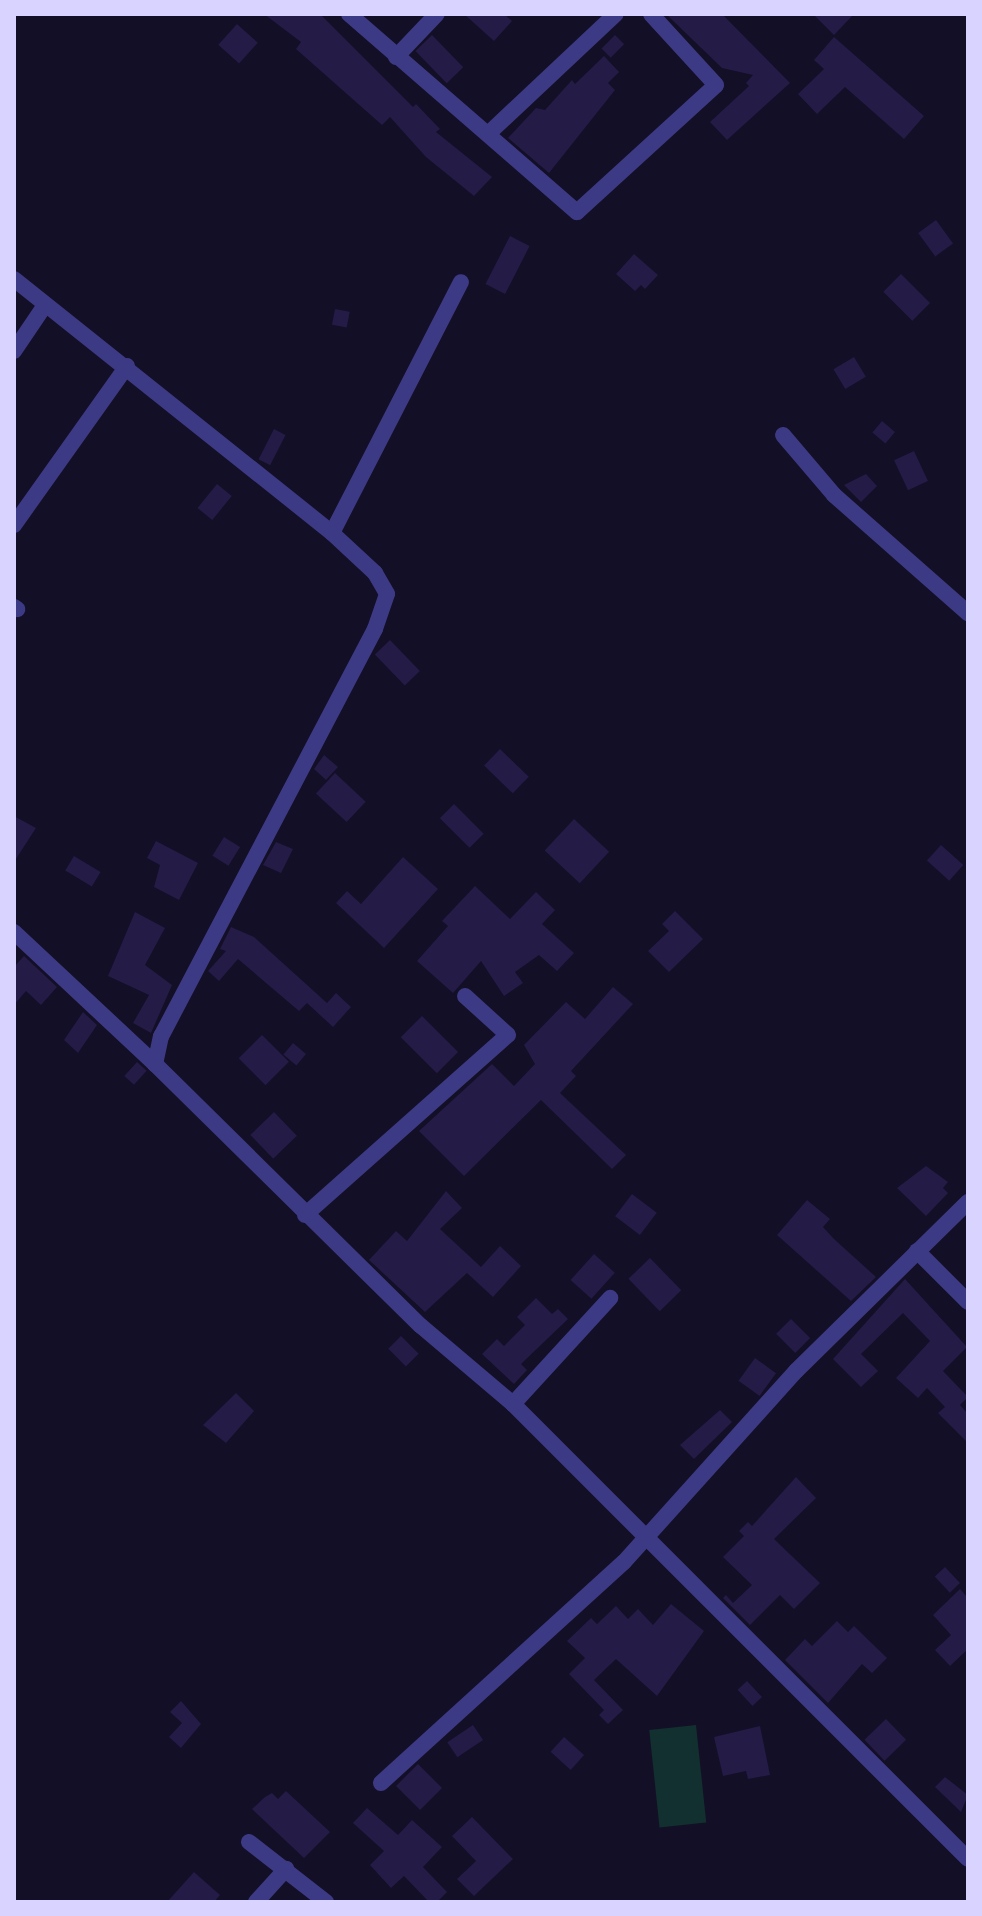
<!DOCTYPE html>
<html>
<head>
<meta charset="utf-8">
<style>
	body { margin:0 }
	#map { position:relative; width:982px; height:1916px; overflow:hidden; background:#130f26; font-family:Arial,sans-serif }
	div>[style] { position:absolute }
	.green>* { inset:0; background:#12302f; transform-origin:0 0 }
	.building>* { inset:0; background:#241b47; transform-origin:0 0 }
	.street>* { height:16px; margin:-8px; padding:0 8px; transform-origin:8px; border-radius:8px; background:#3d3a85 }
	span { translate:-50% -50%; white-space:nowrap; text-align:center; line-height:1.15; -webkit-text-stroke:6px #130f26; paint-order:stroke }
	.frame { position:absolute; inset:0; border:16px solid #d9d4ff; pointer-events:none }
</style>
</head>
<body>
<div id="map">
	<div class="green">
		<div style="left:696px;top:1725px;width:98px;height:47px;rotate:84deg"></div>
	</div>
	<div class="building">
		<div style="clip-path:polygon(264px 14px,320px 14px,413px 107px,416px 104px,440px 129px,436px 132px,492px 177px,474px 196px,426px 157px,390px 117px,382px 125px,296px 49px,301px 42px)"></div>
		<div style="clip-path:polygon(464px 14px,504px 14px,512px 21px,494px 41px)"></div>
		<div style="clip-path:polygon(666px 14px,722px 14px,790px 83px,727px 140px,710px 122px,749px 86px,746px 83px,753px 75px,722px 68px)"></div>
		<div style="clip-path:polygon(813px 14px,854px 14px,834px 35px)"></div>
		<div style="left:237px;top:24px;width:28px;height:28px;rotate:42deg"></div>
		<div style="left:432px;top:35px;width:45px;height:23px;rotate:46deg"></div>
		<div style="left:615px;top:35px;width:13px;height:19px;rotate:45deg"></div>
		<div style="clip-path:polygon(834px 37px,924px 116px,904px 139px,845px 87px,817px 114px,798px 94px,824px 69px,814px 60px)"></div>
		<div style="clip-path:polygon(604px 56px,619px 72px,608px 83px,615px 90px,549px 173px,508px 138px,536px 108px,545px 110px,572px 80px,575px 84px)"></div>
		<div style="left:936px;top:220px;width:29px;height:22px;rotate:54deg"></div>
		<div style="left:510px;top:236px;width:22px;height:54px;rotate:27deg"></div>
		<div style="clip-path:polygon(634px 254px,658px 275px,645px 289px,641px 285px,635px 291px,616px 274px)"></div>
		<div style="left:901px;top:274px;width:41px;height:25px;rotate:45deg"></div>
		<div style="left:335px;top:309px;width:15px;height:16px;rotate:11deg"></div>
		<div style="left:854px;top:357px;width:23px;height:24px;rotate:59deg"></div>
		<div style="left:882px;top:421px;width:17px;height:15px;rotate:40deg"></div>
		<div style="left:274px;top:429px;width:13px;height:34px;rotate:27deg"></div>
		<div style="left:914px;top:451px;width:33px;height:22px;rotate:65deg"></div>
		<div style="clip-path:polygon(866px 474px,877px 486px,861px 502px,844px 485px)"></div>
		<div style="left:217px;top:484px;width:19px;height:31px;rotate:39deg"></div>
		<div style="left:390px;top:640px;width:43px;height:21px;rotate:46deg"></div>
		<div style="left:500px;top:749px;width:40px;height:23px;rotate:44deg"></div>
		<div style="clip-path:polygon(324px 755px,338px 767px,326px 780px,314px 769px)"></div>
		<div style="left:335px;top:773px;width:42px;height:28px;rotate:43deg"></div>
		<div style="left:454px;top:804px;width:42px;height:20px;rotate:45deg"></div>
		<div style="clip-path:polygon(14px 816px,36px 828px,14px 862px)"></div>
		<div style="left:574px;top:819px;width:48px;height:43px;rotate:43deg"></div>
		<div style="left:224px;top:837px;width:19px;height:22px;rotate:32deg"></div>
		<div style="clip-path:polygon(156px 841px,198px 863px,179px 900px,154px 887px,160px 865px,147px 858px)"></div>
		<div style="clip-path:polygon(276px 842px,293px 849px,281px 873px,263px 865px)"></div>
		<div style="left:941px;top:845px;width:30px;height:21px;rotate:42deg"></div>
		<div style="left:74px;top:856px;width:31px;height:17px;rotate:31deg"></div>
		<div style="clip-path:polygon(403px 857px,438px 889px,384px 948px,336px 903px,347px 891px,361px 904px)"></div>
		<div style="clip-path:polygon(475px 886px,510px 919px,536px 892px,555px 910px,542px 924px,574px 953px,557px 971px,539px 955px,515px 972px,523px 983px,504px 996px,481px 961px,453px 993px,417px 961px,448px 926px,442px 921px)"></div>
		<div style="clip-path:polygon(675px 911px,703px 939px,669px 972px,648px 951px,669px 931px,662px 924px)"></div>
		<div style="clip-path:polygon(135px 912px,165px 928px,145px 965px,172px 985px,151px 1033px,133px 1023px,149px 995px,108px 976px)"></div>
		<div style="clip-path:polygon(231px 927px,254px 937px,327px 1003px,336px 993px,351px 1007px,333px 1027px,307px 1003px,299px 1011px,238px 959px,219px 981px,208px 971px,226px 951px,220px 949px)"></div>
		<div style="clip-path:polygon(24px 956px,57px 987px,41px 1005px,26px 991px,14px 1005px,14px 967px)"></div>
		<div style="clip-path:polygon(613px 987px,633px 1004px,571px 1071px,576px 1076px,560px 1093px,626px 1155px,612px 1169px,541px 1100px,464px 1176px,419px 1131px,492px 1064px,514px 1086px,535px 1064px,524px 1045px,566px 1002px,585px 1019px)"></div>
		<div style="clip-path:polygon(83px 1012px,97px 1025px,78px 1053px,64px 1040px)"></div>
		<div style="left:422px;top:1016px;width:51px;height:30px;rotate:45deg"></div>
		<div style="left:262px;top:1035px;width:38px;height:33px;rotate:45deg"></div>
		<div style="left:293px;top:1043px;width:17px;height:15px;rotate:40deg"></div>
		<div style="left:137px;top:1062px;width:13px;height:19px;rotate:42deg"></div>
		<div style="left:274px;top:1112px;width:33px;height:33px;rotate:46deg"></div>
		<div style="clip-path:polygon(926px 1166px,948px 1182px,943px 1188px,948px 1193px,926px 1216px,897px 1188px)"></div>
		<div style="clip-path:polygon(446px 1191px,462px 1208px,440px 1229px,481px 1267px,500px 1246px,521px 1266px,493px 1297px,467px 1273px,425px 1312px,369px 1260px,396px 1231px,407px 1241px)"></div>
		<div style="left:632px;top:1194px;width:31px;height:28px;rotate:37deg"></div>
		<div style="clip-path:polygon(807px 1200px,830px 1219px,823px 1227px,834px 1239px,876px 1277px,851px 1301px,777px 1235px)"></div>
		<div style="left:594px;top:1254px;width:28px;height:35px;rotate:42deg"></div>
		<div style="left:650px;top:1258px;width:45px;height:30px;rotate:46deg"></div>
		<div style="clip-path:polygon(905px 1279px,967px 1347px,943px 1371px,968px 1397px,960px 1405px,968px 1414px,968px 1443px,938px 1413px,945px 1407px,927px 1388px,918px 1398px,896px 1378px,930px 1341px,903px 1313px,861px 1354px,878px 1371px,861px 1387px,833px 1359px)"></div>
		<div style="clip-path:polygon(536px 1298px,552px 1314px,558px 1309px,568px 1319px,521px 1364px,527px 1370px,514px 1384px,482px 1354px,497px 1339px,504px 1346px,525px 1325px,517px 1317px)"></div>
		<div style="left:791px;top:1319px;width:27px;height:21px;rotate:45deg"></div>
		<div style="left:401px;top:1336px;width:25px;height:18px;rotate:45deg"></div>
		<div style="left:755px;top:1358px;width:26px;height:28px;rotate:36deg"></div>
		<div style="clip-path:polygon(236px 1393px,254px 1411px,226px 1443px,203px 1425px)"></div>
		<div style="clip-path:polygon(720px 1410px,732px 1422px,694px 1459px,680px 1445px)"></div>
		<div style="clip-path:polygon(796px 1477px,816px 1498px,774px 1539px,820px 1583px,794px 1609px,780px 1595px,750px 1625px,723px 1598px,726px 1595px,733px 1603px,752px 1585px,723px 1557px,744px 1536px,739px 1531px,748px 1522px,752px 1526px)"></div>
		<div style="left:945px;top:1567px;width:22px;height:14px;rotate:47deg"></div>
		<div style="clip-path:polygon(960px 1589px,968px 1598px,968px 1649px,950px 1666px,935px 1650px,951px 1635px,933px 1615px)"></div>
		<div style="clip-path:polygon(671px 1604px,704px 1631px,657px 1696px,616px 1659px,594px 1680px,623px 1710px,608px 1724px,599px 1715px,604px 1710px,569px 1674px,585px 1658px,567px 1641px,591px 1618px,597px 1624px,616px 1606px,628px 1619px,638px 1609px,653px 1625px)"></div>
		<div style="clip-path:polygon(837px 1621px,848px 1632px,854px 1626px,887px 1658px,872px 1673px,862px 1664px,828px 1703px,785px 1660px,805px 1639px,812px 1646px)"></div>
		<div style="left:747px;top:1681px;width:22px;height:13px;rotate:47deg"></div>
		<div style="clip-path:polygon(181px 1701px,201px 1724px,181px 1748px,169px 1737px,182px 1723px,170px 1712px)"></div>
		<div style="left:886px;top:1719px;width:29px;height:30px;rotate:46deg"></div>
		<div style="left:473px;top:1725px;width:18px;height:31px;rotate:56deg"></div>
		<div style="clip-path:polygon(760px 1726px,770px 1775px,748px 1779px,746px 1771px,723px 1776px,714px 1737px)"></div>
		<div style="left:564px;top:1737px;width:27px;height:20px;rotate:42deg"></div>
		<div style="left:418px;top:1764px;width:34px;height:31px;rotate:45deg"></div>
		<div style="clip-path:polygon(945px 1777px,968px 1795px,961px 1812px,935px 1787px)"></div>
		<div style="clip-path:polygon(286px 1791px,330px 1832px,304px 1858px,252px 1809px,265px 1797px,272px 1793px,278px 1799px)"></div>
		<div style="clip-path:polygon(367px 1808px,398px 1835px,412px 1820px,442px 1847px,423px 1867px,447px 1892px,437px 1902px,429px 1902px,404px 1876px,391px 1888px,370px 1865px,384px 1851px,353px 1823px)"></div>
		<div style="clip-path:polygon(472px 1817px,513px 1859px,474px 1896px,457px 1879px,476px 1861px,452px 1836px)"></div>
		<div style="clip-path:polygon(194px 1872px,220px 1895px,214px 1902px,167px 1902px)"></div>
	</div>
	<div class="street">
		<div style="left:349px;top:14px;width:302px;rotate:41deg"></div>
		<div style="left:577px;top:212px;width:188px;rotate:-42.4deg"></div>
		<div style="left:716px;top:85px;width:96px;rotate:-132.5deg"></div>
		<div style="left:396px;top:57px;width:59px;rotate:-46.4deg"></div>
		<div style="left:488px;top:134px;width:175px;rotate:-43.2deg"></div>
		<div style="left:14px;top:279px;width:407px;rotate:38.6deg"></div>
		<div style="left:332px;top:533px;width:59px;rotate:42.9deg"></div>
		<div style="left:375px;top:573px;width:24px;rotate:60deg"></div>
		<div style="left:387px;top:594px;width:37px;rotate:109deg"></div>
		<div style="left:375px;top:629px;width:460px;rotate:117.7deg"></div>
		<div style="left:161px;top:1036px;width:29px;rotate:102deg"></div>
		<div style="left:155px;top:1064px;width:373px;rotate:44.6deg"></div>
		<div style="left:421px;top:1326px;width:121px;rotate:40.3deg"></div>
		<div style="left:513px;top:1404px;width:643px;rotate:45deg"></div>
		<div style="left:14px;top:351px;width:55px;rotate:-56deg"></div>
		<div style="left:783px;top:435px;width:79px;rotate:49.6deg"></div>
		<div style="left:834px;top:495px;width:179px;rotate:41.4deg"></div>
		<div style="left:14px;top:525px;width:195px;rotate:-54.6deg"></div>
		<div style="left:332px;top:533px;width:282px;rotate:-62.8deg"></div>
		<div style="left:14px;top:607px;width:4px;rotate:34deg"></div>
		<div style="left:14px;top:932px;width:193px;rotate:43.1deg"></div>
		<div style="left:305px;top:1215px;width:271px;rotate:-41.6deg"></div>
		<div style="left:508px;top:1035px;width:58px;rotate:-137.8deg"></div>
		<div style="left:917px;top:1251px;width:72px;rotate:45deg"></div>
		<div style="left:513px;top:1404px;width:144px;rotate:-47.5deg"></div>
		<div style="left:381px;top:1783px;width:328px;rotate:-42.3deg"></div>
		<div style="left:624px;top:1562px;width:257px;rotate:-48deg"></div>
		<div style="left:796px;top:1371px;width:241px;rotate:-44.5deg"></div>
		<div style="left:249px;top:1842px;width:98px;rotate:37.9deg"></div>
		<div style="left:256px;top:1902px;width:45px;rotate:-47.7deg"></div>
	</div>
	<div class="frame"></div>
</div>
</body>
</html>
